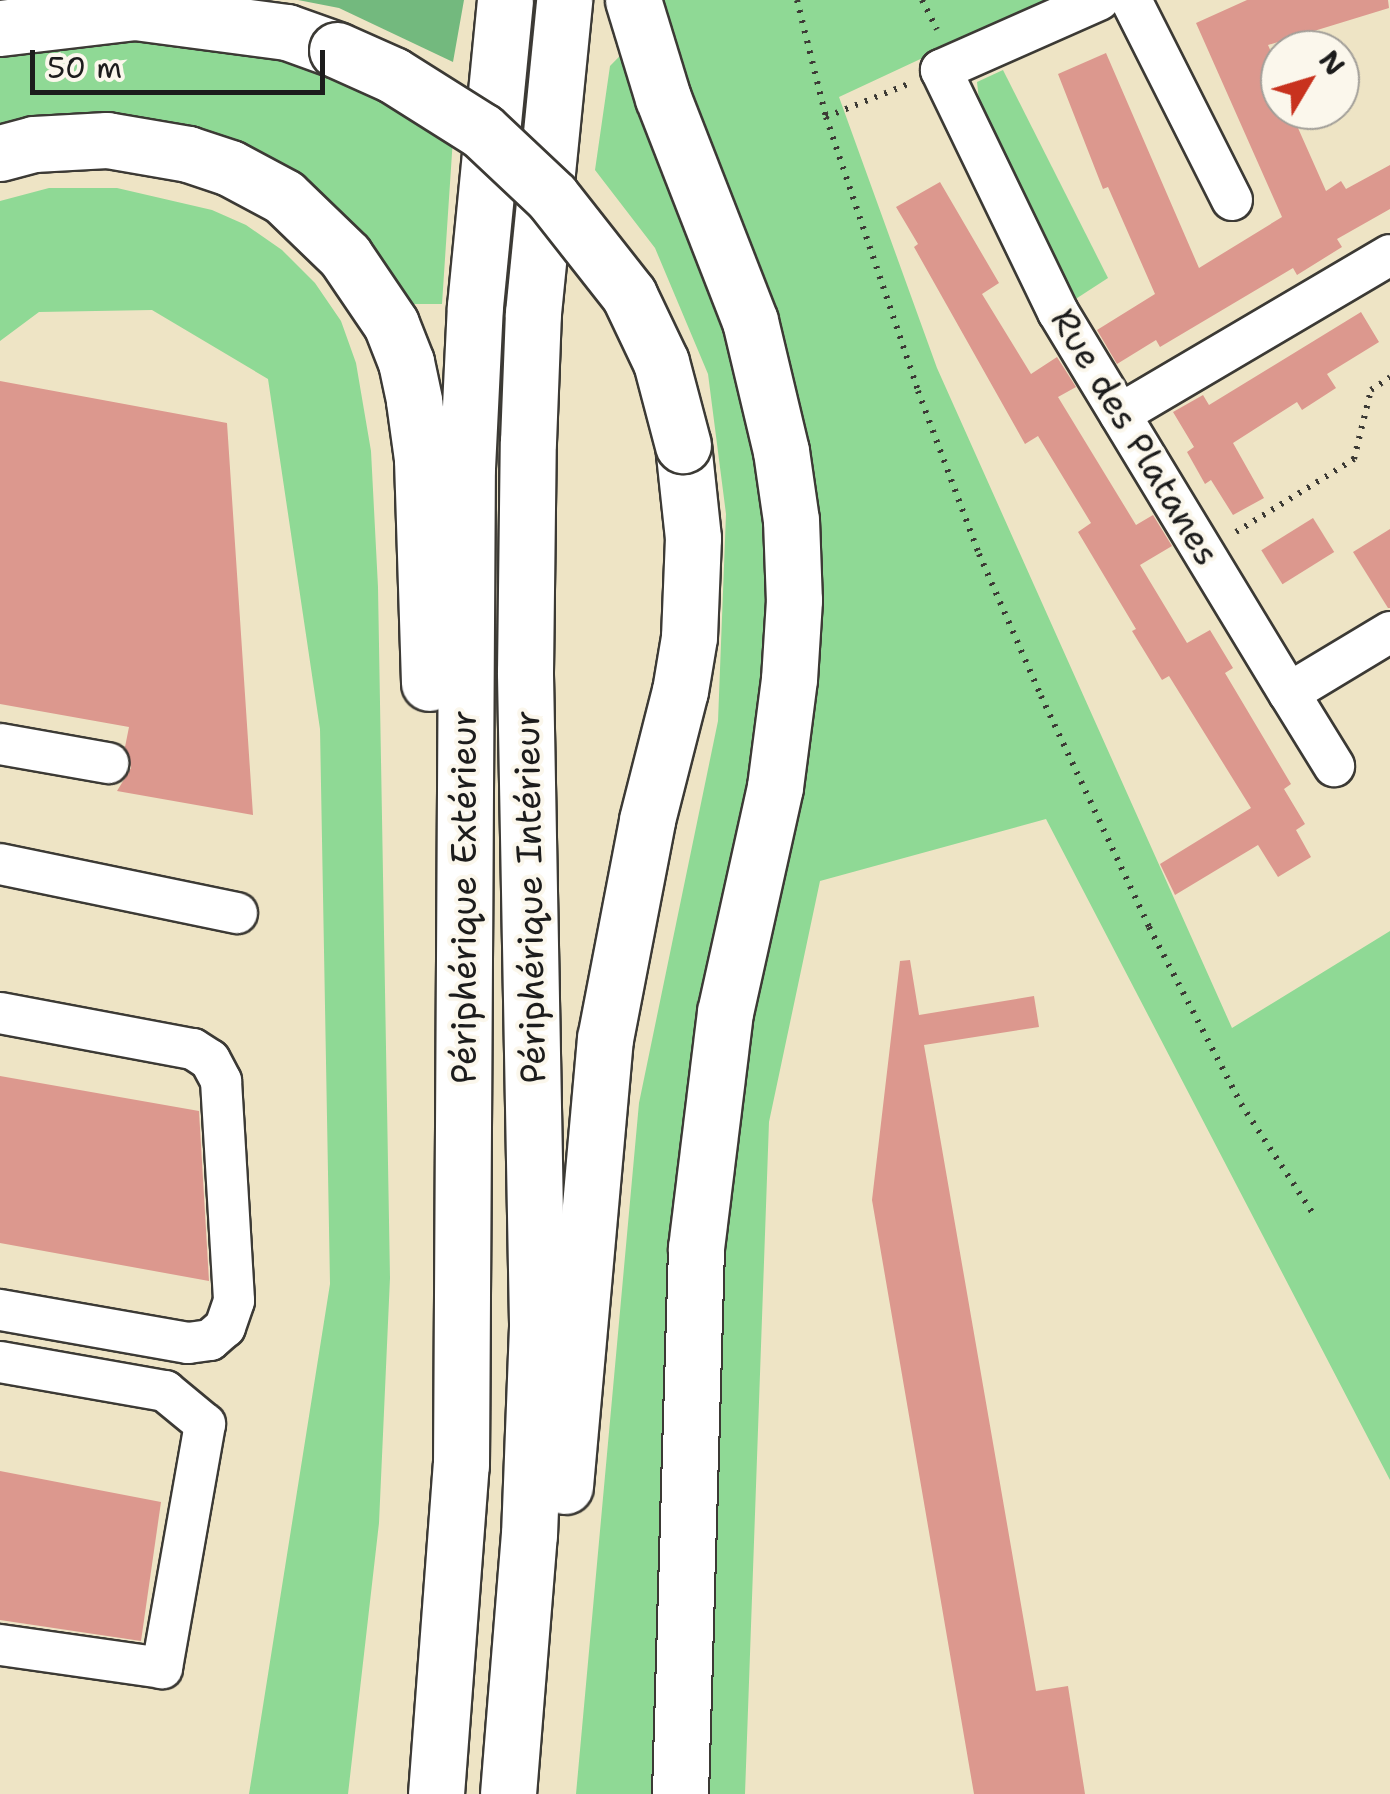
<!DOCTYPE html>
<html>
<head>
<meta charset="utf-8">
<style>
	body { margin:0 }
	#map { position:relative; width:1390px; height:1794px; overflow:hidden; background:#eee4c5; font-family:"Shantell Sans",sans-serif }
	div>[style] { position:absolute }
	.green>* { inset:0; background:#8fd995 }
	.forest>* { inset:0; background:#73b97e }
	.building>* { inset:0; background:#dc988e; transform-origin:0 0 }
	.path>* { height:6px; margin-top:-3px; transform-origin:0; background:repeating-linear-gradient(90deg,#3c3a35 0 2.5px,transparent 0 10.5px) }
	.roads { filter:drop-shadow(2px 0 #3c3a35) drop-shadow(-2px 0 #3c3a35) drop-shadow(0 2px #3c3a35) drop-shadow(0 -2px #3c3a35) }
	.minor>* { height:40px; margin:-20px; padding:0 20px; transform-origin:20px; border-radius:20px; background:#fff }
	.highway>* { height:55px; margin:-27.5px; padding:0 27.5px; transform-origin:27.5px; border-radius:27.5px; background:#fff }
	.bridges { filter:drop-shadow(2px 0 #3c3a35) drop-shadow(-2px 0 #3c3a35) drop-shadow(0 2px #3c3a35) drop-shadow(0 -2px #3c3a35) }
	.highway-bridge>* { height:55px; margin:-27.5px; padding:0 27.5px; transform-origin:27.5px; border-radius:27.5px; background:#fff }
	span { translate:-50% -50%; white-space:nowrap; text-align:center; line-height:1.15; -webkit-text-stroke:8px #fbf7ec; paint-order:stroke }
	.street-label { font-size:35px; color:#1c1c1c }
	.north { position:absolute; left:1260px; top:30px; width:100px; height:100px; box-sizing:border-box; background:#fbf7ec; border:2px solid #a29f99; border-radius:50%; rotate:52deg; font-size:28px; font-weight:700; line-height:40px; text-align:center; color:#1c1c1c }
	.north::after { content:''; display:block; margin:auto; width:35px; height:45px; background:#c8321e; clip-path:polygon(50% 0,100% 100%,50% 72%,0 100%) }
	.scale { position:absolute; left:30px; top:50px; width:295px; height:45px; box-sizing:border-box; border:5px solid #1c1c1c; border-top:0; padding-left:12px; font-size:30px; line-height:35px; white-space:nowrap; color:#1c1c1c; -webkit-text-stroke:8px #fbf7ec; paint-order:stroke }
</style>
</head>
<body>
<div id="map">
	<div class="green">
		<div style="clip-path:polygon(657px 0,1047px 0,839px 97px,937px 368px,1232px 1028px,1390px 931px,1390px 1480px,1046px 819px,820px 881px,769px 1122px,745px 1794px,576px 1794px,639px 1103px,718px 721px,726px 514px,708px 374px,655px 248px,595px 170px,610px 66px,660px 15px)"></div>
		<div style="clip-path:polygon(200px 41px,327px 65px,453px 138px,442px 304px,401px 304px,308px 193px,0 138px,0 55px,57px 42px)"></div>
		<div style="clip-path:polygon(1003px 70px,1108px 278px,1071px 302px,981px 117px,977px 82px)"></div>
		<div style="clip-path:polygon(49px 188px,117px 188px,212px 210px,246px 225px,282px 250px,315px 283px,341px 321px,356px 363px,371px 451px,378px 587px,390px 1278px,379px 1523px,348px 1794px,249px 1794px,330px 1284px,320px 729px,268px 379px,152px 310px,39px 312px,0 341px,0 201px)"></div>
	</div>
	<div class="forest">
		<div style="clip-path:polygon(298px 0,464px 0,453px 62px,339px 8px)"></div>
	</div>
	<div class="building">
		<div style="clip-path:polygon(1247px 0,1388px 0,1389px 8px,1268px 45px,1280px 72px,1280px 110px,1290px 110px,1326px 191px,1341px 181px,1346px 189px,1390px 165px,1390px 209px,1337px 239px,1342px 247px,1297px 275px,1293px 268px,1160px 347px,1156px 340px,1117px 364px,1097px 330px,1155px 294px,1108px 187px,1103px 189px,1058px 74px,1106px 53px,1199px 268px,1282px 217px,1196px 23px)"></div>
		<div style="clip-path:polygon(940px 182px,999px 283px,982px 294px,1031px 374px,1057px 357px,1076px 387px,1058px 397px,1136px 525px,1153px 515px,1172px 546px,1140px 565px,1187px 643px,1210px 630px,1233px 668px,1225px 673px,1291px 784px,1284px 789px,1305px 824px,1296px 830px,1311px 857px,1278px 877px,1258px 845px,1175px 895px,1160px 864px,1251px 808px,1169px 676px,1162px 680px,1132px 631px,1136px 629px,1078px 532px,1091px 523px,1038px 436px,1025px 444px,914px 247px,918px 244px,896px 207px)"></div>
		<div style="clip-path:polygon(1361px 312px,1379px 342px,1327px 374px,1336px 388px,1302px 410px,1297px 402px,1233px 443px,1264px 498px,1233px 515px,1211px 480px,1205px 484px,1187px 452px,1194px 447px,1173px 412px,1203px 395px,1209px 405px)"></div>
		<div style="clip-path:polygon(0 381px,227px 423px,253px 815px,117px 791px,131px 768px,125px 747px,129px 727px,0 704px)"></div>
		<div style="left:1313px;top:518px;width:40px;height:61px;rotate:58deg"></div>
		<div style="clip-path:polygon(1390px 529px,1390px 608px,1388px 608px,1353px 552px)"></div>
		<div style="clip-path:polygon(910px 960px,919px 1015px,1034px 996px,1039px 1027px,924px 1045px,1036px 1691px,1068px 1686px,1085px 1794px,974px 1794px,872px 1200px,900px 961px)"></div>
		<div style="clip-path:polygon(0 1076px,199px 1111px,209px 1281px,0 1243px)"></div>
		<div style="clip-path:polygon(0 1471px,161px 1502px,141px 1641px,0 1620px)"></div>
	</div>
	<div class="path">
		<div style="left:797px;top:0;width:121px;rotate:76.1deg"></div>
		<div style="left:826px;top:117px;width:88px;rotate:-21.9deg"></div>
		<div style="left:922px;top:0;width:33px;rotate:63deg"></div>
		<div style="left:826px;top:117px;width:289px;rotate:71.4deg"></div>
		<div style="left:918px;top:391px;width:174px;rotate:69.5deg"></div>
		<div style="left:979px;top:554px;width:155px;rotate:66.4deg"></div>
		<div style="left:1041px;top:696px;width:255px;rotate:64.9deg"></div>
		<div style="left:1149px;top:927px;width:199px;rotate:62.5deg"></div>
		<div style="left:1241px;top:1104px;width:136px;rotate:56.7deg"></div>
		<div style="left:1236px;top:532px;width:139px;rotate:-31.7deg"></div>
		<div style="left:1354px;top:459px;width:71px;rotate:-76.2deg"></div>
		<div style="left:1371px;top:390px;width:23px;rotate:-34deg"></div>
	</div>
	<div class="roads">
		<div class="minor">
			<div style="left:1099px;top:0;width:173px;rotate:156.1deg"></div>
			<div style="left:941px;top:70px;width:269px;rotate:64.2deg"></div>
			<div style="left:1058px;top:312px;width:446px;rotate:58.8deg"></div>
			<div style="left:1289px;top:693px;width:118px;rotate:-31.1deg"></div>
			<div style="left:1131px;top:0;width:224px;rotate:63.2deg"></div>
			<div style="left:1120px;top:414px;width:313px;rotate:-30.5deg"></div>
			<div style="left:1289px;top:693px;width:86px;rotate:58.3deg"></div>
			<div style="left:0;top:744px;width:110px;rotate:10deg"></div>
			<div style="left:0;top:864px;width:242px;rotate:11.7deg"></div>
			<div style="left:0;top:1013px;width:196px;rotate:10.6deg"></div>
			<div style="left:193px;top:1049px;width:20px;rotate:33deg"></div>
			<div style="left:210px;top:1060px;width:24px;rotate:62deg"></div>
			<div style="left:221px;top:1081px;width:220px;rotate:86.6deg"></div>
			<div style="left:234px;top:1301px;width:28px;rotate:109deg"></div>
			<div style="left:225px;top:1327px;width:20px;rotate:139deg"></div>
			<div style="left:210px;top:1340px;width:22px;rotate:172deg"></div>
			<div style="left:188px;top:1343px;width:191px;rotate:-170deg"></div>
			<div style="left:0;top:1362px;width:168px;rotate:10deg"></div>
			<div style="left:165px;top:1391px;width:52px;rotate:39.5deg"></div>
			<div style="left:205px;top:1424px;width:248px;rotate:100deg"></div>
			<div style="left:162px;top:1668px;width:164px;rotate:-171.9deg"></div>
		</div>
		<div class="highway">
			<div style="left:633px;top:0;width:102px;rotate:73deg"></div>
			<div style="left:663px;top:98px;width:239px;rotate:68.7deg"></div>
			<div style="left:750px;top:321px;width:134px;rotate:76.6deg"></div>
			<div style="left:781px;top:451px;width:70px;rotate:81.8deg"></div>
			<div style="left:791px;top:520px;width:80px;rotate:87.9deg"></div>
			<div style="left:794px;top:600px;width:79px;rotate:93.6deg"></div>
			<div style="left:789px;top:679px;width:109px;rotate:97.4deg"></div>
			<div style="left:775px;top:787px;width:230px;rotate:102.5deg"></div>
			<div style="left:725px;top:1012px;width:238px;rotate:97deg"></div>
			<div style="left:696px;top:1248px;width:546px;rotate:91.68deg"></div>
			<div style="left:0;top:28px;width:136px;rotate:-6.8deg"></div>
			<div style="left:135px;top:12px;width:153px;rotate:7.5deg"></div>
			<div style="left:287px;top:32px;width:53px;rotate:19.8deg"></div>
			<div style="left:0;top:153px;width:35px;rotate:-15deg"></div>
			<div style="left:34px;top:144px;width:73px;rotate:-3.1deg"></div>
			<div style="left:107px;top:140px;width:82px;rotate:9.8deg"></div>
			<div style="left:188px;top:154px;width:44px;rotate:18.4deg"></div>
			<div style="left:230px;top:168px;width:61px;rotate:28.2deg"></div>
			<div style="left:284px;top:197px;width:85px;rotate:44deg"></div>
			<div style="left:345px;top:256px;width:82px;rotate:55.9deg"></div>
			<div style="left:391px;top:324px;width:41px;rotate:68.5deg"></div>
			<div style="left:406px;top:362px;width:40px;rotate:78deg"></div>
			<div style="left:414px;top:401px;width:59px;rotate:82.1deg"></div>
			<div style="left:422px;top:459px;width:224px;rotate:88.2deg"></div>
			<div style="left:565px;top:1486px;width:449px;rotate:-84.9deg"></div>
			<div style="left:605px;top:1039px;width:223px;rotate:-79.1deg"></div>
			<div style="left:647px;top:820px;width:133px;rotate:-75.7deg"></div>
			<div style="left:680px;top:691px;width:55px;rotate:-80.5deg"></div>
			<div style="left:689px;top:637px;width:99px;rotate:-87.7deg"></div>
			<div style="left:693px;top:538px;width:94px;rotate:-96.1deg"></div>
			<div style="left:436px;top:1794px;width:330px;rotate:-85.7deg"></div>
			<div style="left:461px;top:1465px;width:997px;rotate:-89.66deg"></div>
			<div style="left:467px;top:468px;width:162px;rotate:-87.2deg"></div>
			<div style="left:475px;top:306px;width:307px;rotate:-84.4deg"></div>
			<div style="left:508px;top:1794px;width:260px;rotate:-85.4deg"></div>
			<div style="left:529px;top:1535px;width:212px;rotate:-87.8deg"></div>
			<div style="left:537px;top:1323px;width:651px;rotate:-91.06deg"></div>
			<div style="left:525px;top:672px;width:230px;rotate:-89.3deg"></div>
			<div style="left:528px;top:442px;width:129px;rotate:-87.8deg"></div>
			<div style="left:533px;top:313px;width:315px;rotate:-84.3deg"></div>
		</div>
	</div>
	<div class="bridges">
		<div class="highway-bridge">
			<div style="left:337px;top:50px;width:61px;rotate:24.1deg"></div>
			<div style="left:393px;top:75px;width:105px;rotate:32.2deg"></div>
			<div style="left:482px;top:131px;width:96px;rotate:43.3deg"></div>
			<div style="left:552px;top:197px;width:125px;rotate:51.8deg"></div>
			<div style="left:629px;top:295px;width:74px;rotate:64.5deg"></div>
			<div style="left:661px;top:362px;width:86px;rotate:75.2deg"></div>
		</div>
	</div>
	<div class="street-label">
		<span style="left:1135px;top:437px;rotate:59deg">Rue des Platanes</span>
		<span style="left:464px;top:897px;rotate:-90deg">Périphérique Extérieur</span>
		<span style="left:530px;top:897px;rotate:-91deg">Périphérique Intérieur</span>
	</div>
	<div class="north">N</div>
	<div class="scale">50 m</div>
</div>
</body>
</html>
